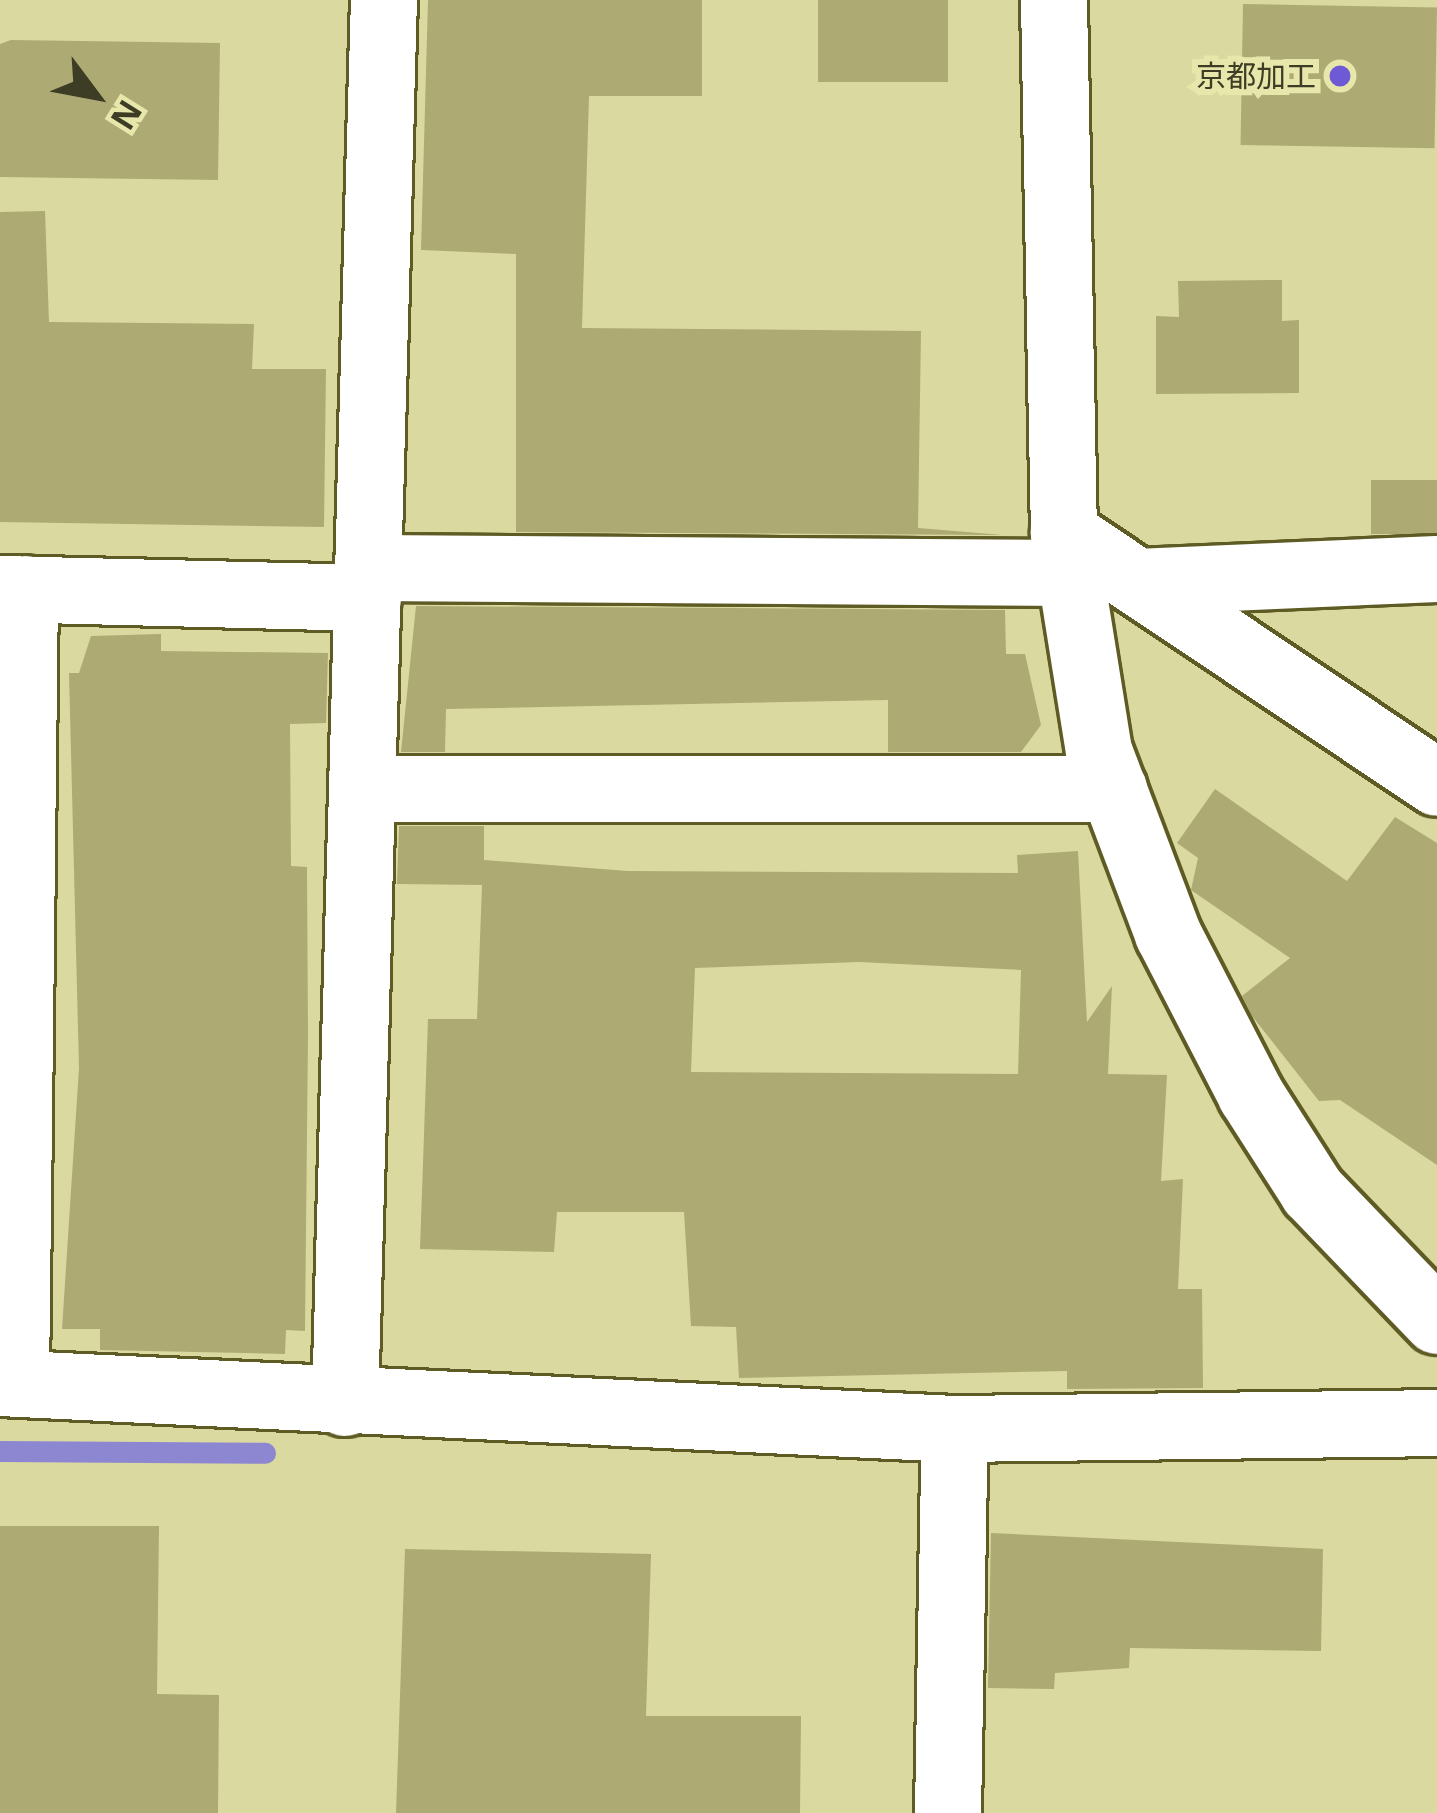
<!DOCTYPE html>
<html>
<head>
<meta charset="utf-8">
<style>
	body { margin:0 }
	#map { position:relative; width:1437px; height:1813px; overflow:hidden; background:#dad99f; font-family:"Open Sans","Noto Sans JP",sans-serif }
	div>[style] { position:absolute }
	.stream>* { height:21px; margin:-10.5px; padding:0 10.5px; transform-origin:10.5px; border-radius:10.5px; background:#8d87d1 }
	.building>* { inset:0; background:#adab73; transform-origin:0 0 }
	.roads { filter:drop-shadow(3px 0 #5e5b24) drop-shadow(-3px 0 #5e5b24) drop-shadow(0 3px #5e5b24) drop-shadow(0 -3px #5e5b24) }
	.minor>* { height:66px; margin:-33px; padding:0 33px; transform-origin:33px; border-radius:33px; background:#fff }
	.tertiary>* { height:66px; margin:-33px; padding:0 33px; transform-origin:33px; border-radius:33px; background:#fff }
	.dots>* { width:33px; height:33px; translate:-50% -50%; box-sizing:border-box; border:6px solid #e7e6ab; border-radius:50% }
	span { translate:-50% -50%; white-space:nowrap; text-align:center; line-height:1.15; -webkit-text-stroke:12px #e7e6ab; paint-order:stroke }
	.poi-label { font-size:30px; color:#3d3c25 }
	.right { translate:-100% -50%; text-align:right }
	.north { position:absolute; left:36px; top:36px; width:120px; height:120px; -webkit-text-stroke:9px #e7e6ab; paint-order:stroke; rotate:122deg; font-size:33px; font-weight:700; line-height:48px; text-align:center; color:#3d3c25 }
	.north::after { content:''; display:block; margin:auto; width:42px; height:54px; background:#3d3c25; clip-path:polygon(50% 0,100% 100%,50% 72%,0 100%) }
</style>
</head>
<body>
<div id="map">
	<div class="stream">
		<div style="left:0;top:1451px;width:265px;rotate:0.4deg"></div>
	</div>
	<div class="building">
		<div style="clip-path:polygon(428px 0,702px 0,702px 96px,589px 96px,582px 328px,921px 331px,918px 528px,1003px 535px,516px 532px,516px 254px,421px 250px)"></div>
		<div style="left:818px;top:0;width:130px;height:82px"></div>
		<div style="left:1243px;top:4px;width:194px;height:141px;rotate:1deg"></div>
		<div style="clip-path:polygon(11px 40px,220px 43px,218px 180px,0 177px,0 44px)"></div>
		<div style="clip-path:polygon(45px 211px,49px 322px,254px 324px,252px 369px,326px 369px,324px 527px,0 522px,0 212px)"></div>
		<div style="clip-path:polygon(1282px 280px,1282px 321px,1299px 320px,1299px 393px,1156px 394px,1156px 316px,1179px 317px,1178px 281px)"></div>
		<div style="left:1371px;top:480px;width:66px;height:54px"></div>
		<div style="clip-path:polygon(416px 606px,1005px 610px,1006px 654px,1025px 654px,1041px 725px,1021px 752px,888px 752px,888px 700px,446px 709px,445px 752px,401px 752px)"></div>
		<div style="clip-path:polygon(161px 634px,161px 651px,328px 653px,326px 723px,290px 724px,291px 866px,307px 867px,308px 1035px,305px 1331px,286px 1330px,285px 1354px,100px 1350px,100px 1329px,62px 1329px,79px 1068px,69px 673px,79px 673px,91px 636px)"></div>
		<div style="clip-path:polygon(1215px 789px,1347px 881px,1395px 817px,1437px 843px,1437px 1165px,1340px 1100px,1319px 1101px,1252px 1016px,1242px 996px,1290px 958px,1191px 890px,1198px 858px,1177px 843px)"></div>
		<div style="clip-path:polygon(evenodd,399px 826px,484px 826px,484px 860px,628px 871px,1018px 873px,1017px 855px,1078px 851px,1087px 1022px,1112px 986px,1108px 1074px,1167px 1075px,1161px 1181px,1183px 1179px,1178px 1289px,1202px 1289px,1203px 1388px,1067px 1389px,1067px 1371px,739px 1378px,736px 1327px,691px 1326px,684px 1212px,557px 1212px,554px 1252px,420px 1249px,428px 1019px,477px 1019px,482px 885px,397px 884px,399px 826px,859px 962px,1021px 970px,1018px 1074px,691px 1072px,695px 968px,859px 962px)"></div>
		<div style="clip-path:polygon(0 1526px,159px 1526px,157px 1694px,219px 1695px,218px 1813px,0 1813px)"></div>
		<div style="clip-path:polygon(991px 1533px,1323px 1549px,1321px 1651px,1130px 1648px,1129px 1668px,1055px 1673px,1054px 1689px,988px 1688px)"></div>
		<div style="clip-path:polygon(405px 1549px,651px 1554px,646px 1716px,801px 1716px,800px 1813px,396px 1813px)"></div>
	</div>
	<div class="roads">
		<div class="minor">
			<div style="left:1064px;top:533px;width:449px;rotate:33.8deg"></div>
			<div style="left:374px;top:568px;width:696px;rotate:0.41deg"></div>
			<div style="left:1137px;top:582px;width:300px;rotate:-2.5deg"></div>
			<div style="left:0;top:589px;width:368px;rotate:1.4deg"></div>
			<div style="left:369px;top:789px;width:745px"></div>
			<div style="left:0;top:1383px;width:956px;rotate:2.76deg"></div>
			<div style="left:955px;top:1429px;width:482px;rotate:-0.7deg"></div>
			<div style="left:16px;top:1383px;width:794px;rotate:-89.35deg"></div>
			<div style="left:345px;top:1403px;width:1404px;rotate:-88.41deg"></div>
			<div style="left:948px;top:1813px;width:384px;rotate:-89deg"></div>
		</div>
		<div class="tertiary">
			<div style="left:1054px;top:0;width:533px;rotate:88.93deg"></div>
			<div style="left:1064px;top:533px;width:221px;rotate:80.9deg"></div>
			<div style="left:1099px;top:751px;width:196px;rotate:69.3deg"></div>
			<div style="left:1168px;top:934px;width:181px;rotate:62.7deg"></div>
			<div style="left:1251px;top:1095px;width:115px;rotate:57.4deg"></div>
			<div style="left:1313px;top:1192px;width:179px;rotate:46.1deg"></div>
		</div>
	</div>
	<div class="dots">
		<div style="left:1340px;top:76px;background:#6e5ad4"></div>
	</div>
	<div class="poi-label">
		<span class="right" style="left:1316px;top:76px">京都加工</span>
	</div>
	<div class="north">N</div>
</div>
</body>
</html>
